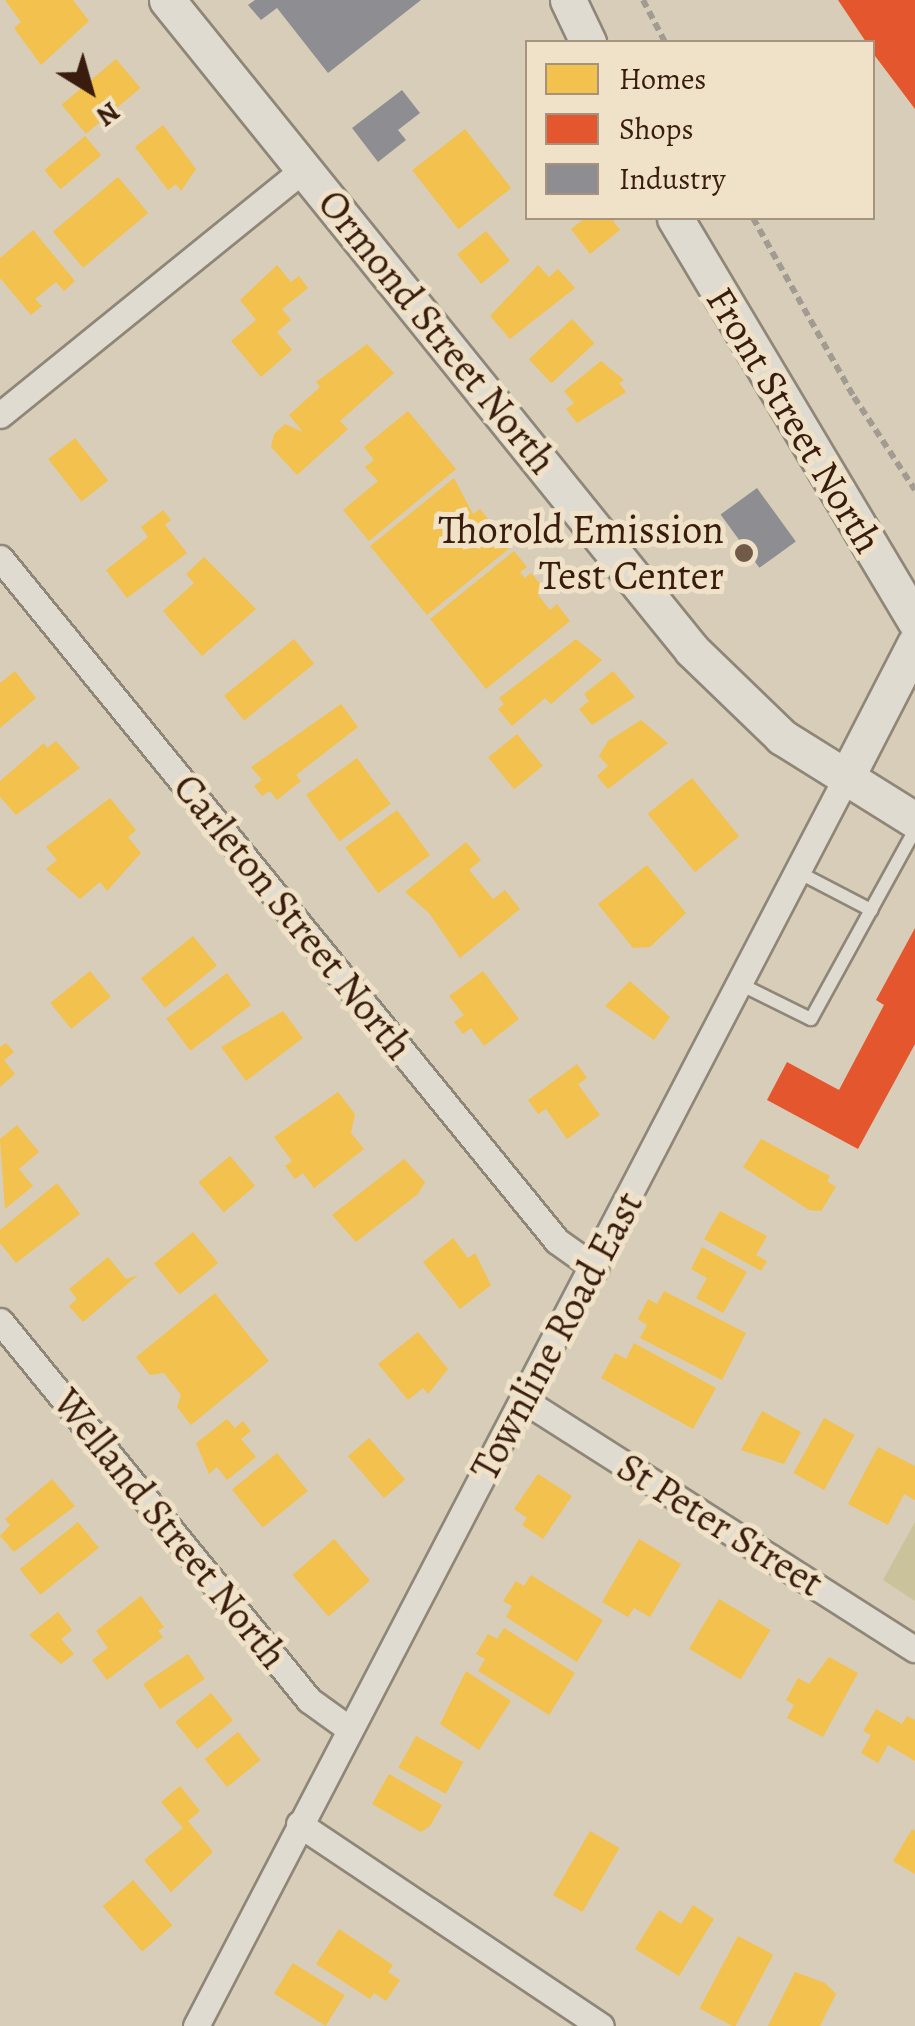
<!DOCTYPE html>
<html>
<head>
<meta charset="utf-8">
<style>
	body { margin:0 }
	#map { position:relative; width:915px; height:2026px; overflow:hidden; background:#d8cdb8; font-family:Alegreya,serif }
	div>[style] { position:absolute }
	.green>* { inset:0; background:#c9c29b }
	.homes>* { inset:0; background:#f2c14e; transform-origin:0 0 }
	.shops>* { inset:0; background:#e4572e }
	.industry>* { inset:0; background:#8d8d92; transform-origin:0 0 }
	.path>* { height:6px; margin-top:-3px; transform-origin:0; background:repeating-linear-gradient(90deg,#a29b91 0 8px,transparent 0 13px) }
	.roads { filter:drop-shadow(2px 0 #8f8678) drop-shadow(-2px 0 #8f8678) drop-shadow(0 2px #8f8678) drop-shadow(0 -2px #8f8678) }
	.lane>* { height:12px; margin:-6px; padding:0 6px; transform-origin:6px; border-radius:6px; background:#e0dbd1 }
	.street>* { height:25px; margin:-12.5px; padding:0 12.5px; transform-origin:12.5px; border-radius:12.5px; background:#e0dbd1 }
	.secondary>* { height:35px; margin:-17.5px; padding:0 17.5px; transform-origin:17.5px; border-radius:17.5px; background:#e0dbd1 }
	.dots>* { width:28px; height:28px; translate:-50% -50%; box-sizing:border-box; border:5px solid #efe2c8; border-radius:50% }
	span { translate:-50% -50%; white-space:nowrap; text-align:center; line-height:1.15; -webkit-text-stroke:10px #efe2c8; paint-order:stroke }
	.street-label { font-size:40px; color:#391c0d }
	.poi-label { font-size:40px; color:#391c0d }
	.right { translate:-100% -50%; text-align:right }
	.legend { position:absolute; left:525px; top:40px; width:350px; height:180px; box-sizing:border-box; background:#efe2c8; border:2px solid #a6937d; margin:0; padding:12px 18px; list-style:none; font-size:30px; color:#391c0d }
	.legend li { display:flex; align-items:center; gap:20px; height:50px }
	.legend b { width:50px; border:2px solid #a6937d }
	.north { position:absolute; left:40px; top:40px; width:100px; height:100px; -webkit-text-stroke:8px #efe2c8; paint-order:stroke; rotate:143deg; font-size:28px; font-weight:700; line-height:40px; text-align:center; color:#391c0d }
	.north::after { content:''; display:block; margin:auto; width:35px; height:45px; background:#391c0d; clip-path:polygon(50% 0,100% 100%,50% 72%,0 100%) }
</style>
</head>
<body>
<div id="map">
	<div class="green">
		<div style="clip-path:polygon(915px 1522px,915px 1601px,883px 1580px)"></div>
	</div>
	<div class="homes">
		<div style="clip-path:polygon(5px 0,73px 0,89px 21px,41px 65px,14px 28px,21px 22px)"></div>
		<div style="left:116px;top:59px;width:38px;height:71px;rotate:50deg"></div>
		<div style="clip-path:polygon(163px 125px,196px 169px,181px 191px,176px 184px,168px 190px,135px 147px)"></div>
		<div style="left:465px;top:129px;width:75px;height:67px;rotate:52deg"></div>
		<div style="left:85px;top:136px;width:25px;height:53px;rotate:50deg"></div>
		<div style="left:118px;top:177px;width:47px;height:85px;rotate:50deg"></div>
		<div style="clip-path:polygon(585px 218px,611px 218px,620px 230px,590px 254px,571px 229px)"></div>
		<div style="clip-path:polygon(33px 230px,75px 281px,64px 291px,56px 282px,35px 299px,42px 306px,31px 315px,0 278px,0 258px)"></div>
		<div style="left:486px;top:231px;width:38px;height:37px;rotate:51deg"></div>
		<div style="clip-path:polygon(277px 265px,291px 282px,299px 276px,308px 288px,282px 309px,291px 320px,277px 332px,292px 350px,261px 377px,231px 341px,256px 320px,240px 300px)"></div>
		<div style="clip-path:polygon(538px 265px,549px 277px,558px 269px,575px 288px,510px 339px,490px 316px)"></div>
		<div style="left:572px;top:319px;width:33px;height:59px;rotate:47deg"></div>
		<div style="clip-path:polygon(367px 344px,394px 373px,340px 421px,348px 429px,297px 475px,271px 447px,274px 434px,285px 424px,303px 432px,289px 415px,320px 387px,316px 382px)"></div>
		<div style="clip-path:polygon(601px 361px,624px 380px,619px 383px,626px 392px,577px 423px,566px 409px,574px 403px,564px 391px)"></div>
		<div style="clip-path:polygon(408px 411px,456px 469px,369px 541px,343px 510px,378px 481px,365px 467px,374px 460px,364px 447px)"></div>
		<div style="left:75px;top:438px;width:54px;height:34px;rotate:52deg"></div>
		<div style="clip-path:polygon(454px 478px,473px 514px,480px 509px,493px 525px,486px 530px,491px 536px,497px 531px,511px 547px,427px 615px,370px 546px)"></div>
		<div style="clip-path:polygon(163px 510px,171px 520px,165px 525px,187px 553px,127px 598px,106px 570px,148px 537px,141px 527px)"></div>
		<div style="clip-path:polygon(514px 551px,527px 567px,520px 572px,525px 578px,531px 573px,545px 589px,538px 595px,550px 610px,557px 604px,570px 621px,486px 689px,430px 619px)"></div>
		<div style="clip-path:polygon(204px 557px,256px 609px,202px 656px,163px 611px,194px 583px,186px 574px)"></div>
		<div style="left:294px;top:639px;width:32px;height:90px;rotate:51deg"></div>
		<div style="clip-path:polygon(576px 639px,602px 660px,551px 704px,545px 698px,512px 726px,498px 709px,504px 704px,499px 698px)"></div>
		<div style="clip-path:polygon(15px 671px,36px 698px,0 728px,0 683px)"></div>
		<div style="clip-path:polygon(613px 671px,635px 697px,592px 725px,579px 709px,589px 701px,584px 694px)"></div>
		<div style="clip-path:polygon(341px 704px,358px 727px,296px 775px,301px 781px,277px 800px,270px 791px,262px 796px,254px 786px,262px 780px,251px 767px)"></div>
		<div style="clip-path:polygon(641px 720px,668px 743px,608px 789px,597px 776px,608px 766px,599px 756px,608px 741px)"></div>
		<div style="left:517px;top:734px;width:41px;height:37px;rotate:51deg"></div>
		<div style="clip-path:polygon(56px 741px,80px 768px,16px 815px,0 797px,0 781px,44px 743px,47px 748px)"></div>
		<div style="left:357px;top:758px;width:57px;height:63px;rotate:54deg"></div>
		<div style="left:692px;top:778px;width:75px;height:57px;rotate:51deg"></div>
		<div style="clip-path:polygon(110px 798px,136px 830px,128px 837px,141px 853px,107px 891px,100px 882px,80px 899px,46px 869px,57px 860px,46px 847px)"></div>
		<div style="left:397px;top:810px;width:56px;height:64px;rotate:54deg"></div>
		<div style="clip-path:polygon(466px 842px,481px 860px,469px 870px,493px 899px,505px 890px,520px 909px,460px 958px,429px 913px,405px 892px)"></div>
		<div style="clip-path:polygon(647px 865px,686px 913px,650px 947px,633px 948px,598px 904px)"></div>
		<div style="left:193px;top:936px;width:38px;height:67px;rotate:51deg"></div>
		<div style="left:90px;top:971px;width:33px;height:51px;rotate:51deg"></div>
		<div style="clip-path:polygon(483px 971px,519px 1019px,484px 1046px,471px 1028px,463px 1034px,454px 1022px,464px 1015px,449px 996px)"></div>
		<div style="left:227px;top:973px;width:40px;height:76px;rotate:53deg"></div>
		<div style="clip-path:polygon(630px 981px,670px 1017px,654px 1040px,605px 1006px)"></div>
		<div style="clip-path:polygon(283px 1011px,303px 1038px,246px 1081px,221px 1047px)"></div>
		<div style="clip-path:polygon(6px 1043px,14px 1052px,4px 1060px,15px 1074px,0 1087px,0 1047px)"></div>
		<div style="clip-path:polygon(577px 1064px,587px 1078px,578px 1084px,600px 1115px,567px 1139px,546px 1109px,538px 1114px,528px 1100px)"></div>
		<div style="clip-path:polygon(338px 1092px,355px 1114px,351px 1133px,364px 1149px,314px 1188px,303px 1173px,295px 1179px,285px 1166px,292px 1161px,274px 1137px)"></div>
		<div style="clip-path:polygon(17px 1125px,39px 1152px,19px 1169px,33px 1186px,5px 1209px,0 1139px)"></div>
		<div style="clip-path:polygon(761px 1139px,830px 1176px,827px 1181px,836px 1187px,821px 1211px,809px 1210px,743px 1167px)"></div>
		<div style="left:230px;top:1156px;width:39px;height:41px;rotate:50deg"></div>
		<div style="clip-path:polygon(404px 1159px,425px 1182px,418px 1194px,356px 1242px,332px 1215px)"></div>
		<div style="clip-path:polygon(57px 1183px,80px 1214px,16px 1263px,0 1243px,0 1230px)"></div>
		<div style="clip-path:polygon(720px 1211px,767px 1236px,756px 1255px,767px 1261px,761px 1271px,704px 1239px)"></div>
		<div style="left:193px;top:1232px;width:40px;height:50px;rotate:51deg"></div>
		<div style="clip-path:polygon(453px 1238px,468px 1258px,475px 1253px,491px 1285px,460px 1309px,423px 1262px)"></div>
		<div style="clip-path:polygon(702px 1247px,747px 1272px,723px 1313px,696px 1298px,707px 1278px,691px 1269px)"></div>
		<div style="clip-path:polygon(108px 1257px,126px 1279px,138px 1275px,83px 1322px,69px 1306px,77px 1299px,69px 1289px)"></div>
		<div style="clip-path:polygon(664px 1291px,746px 1333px,722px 1380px,640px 1338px,647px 1325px,638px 1319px,648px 1299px,657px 1304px)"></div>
		<div style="clip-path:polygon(215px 1293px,269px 1361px,191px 1425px,177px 1407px,181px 1395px,164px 1373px,150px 1375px,136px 1357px)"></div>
		<div style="clip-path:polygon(418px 1332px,448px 1369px,428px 1394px,423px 1388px,408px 1400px,378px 1364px)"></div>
		<div style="clip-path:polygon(634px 1343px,716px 1388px,693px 1429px,601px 1378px,615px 1353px,626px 1359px)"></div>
		<div style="clip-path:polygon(762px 1411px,801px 1432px,784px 1464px,741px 1450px)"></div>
		<div style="left:824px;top:1418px;width:35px;height:63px;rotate:29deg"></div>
		<div style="clip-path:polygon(227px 1419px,235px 1428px,243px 1421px,251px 1431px,241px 1439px,256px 1457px,227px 1480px,217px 1467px,209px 1474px,196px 1443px)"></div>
		<div style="left:369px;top:1438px;width:55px;height:28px;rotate:49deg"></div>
		<div style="clip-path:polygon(878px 1447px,915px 1466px,915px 1500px,904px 1494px,888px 1525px,848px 1504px)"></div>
		<div style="left:277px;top:1453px;width:49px;height:58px;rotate:51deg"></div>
		<div style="clip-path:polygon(538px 1474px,572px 1496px,543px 1539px,522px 1525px,527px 1518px,514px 1509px)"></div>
		<div style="clip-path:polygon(52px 1479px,75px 1506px,14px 1552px,0 1536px,10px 1525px,5px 1519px)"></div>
		<div style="left:78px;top:1522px;width:33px;height:75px;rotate:51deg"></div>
		<div style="left:334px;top:1539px;width:55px;height:55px;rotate:49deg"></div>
		<div style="clip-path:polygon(639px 1539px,681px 1564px,650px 1617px,634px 1608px,628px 1617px,602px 1602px)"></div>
		<div style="clip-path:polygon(531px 1575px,603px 1620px,577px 1662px,506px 1617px,512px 1606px,503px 1601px,516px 1581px,524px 1586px)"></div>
		<div style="clip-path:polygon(141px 1596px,164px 1627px,158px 1631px,163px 1637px,107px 1680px,92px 1660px,108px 1648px,96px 1631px)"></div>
		<div style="left:719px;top:1599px;width:60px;height:58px;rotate:31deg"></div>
		<div style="clip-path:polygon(58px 1612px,72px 1630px,61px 1639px,74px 1654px,61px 1664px,29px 1635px)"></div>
		<div style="clip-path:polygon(504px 1628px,575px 1673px,549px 1715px,478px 1671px,485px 1659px,476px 1654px,488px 1634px,497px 1639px)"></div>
		<div style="left:188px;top:1654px;width:30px;height:54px;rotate:56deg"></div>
		<div style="clip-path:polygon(829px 1657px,858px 1673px,823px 1737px,787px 1718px,794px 1705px,786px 1700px,798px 1678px,809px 1684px)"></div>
		<div style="clip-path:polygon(466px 1671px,511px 1701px,479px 1750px,440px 1724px)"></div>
		<div style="left:211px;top:1693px;width:35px;height:46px;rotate:51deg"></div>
		<div style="clip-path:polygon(876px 1709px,902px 1724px,907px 1716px,915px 1720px,915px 1761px,888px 1745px,878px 1763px,861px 1753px,871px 1735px,863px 1731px)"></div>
		<div style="left:238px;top:1732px;width:36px;height:43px;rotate:51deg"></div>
		<div style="left:416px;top:1736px;width:54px;height:36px;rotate:29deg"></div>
		<div style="clip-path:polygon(389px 1774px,442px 1805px,430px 1826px,421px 1832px,372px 1804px)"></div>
		<div style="clip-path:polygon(180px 1786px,200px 1811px,188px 1821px,213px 1852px,171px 1892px,144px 1860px,183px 1828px,161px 1802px)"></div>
		<div style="clip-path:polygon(912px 1829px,915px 1831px,915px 1874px,893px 1861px)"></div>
		<div style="left:590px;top:1831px;width:34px;height:74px;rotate:30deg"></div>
		<div style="left:133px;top:1880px;width:60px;height:40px;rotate:49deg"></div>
		<div style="clip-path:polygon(693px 1905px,714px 1919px,679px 1976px,635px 1949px,659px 1910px,681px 1924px)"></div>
		<div style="clip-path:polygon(339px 1929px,393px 1965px,388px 1972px,400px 1980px,386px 2001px,374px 1993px,370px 1999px,316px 1964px)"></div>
		<div style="left:738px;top:1936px;width:40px;height:82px;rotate:28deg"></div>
		<div style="left:293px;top:1963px;width:61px;height:36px;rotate:32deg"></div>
		<div style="clip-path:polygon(795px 1972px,825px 1983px,836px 1994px,820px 2026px,768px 2026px)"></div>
	</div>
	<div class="shops">
		<div style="clip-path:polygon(838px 0,915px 0,915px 109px,872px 52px,872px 42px,866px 42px)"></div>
		<div style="clip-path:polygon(915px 928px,915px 1044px,858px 1149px,767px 1100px,787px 1062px,839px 1090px,884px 1005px,876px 1000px)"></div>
	</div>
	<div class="industry">
		<div style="clip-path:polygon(255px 0,421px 0,328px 73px,277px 8px,261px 20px,248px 5px)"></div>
		<div style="clip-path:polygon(402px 90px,420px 113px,398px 130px,406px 140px,378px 162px,352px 128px)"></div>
		<div style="left:757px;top:488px;width:66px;height:45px;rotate:54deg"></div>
	</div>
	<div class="path">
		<div style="left:643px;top:0;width:47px;rotate:62.4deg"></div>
		<div style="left:753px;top:218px;width:206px;rotate:60.6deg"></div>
		<div style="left:854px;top:397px;width:111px;rotate:56.7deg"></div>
	</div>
	<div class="roads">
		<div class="lane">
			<div style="left:796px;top:871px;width:85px;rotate:27.5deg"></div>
			<div style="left:738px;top:983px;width:81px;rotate:26.3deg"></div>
			<div style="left:811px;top:1019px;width:216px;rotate:-61.2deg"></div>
		</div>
		<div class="street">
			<div style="left:0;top:415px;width:392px;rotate:-39deg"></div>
			<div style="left:0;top:558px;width:881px;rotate:50.8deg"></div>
			<div style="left:557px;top:1241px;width:47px;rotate:35.4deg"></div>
			<div style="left:0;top:1321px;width:489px;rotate:50.8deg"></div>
			<div style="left:309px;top:1700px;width:48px;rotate:35.7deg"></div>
			<div style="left:525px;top:1401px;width:462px;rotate:32.5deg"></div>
			<div style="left:299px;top:1824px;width:363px;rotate:33.8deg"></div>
			<div style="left:196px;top:2026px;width:1405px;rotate:-62.49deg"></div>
		</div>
		<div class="secondary">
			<div style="left:167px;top:0;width:836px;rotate:51.07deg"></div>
			<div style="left:692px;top:650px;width:125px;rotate:44deg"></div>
			<div style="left:782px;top:737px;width:157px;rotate:32deg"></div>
			<div style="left:568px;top:0;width:47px;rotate:64.5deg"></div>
			<div style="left:675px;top:218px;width:469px;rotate:59.2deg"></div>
			<div style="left:845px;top:780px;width:153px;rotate:-62.8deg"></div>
		</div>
	</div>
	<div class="dots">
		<div style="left:744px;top:553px;background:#715a49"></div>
	</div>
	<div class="street-label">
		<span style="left:437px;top:332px;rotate:51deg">Ormond Street North</span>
		<span style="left:794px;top:420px;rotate:59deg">Front Street North</span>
		<span style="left:293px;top:917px;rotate:51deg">Carleton Street North</span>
		<span style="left:557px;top:1336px;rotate:-62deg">Townline Road East</span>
		<span style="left:720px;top:1525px;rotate:32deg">St Peter Street</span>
		<span style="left:170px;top:1529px;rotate:51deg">Welland Street North</span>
	</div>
	<div class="poi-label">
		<span class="right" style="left:724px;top:553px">Thorold Emission<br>Test Center</span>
	</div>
	<ul class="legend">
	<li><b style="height:28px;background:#f2c14e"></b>Homes</li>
	<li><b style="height:28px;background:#e4572e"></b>Shops</li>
	<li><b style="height:28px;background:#8d8d92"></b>Industry</li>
	</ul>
	<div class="north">N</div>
</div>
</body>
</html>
